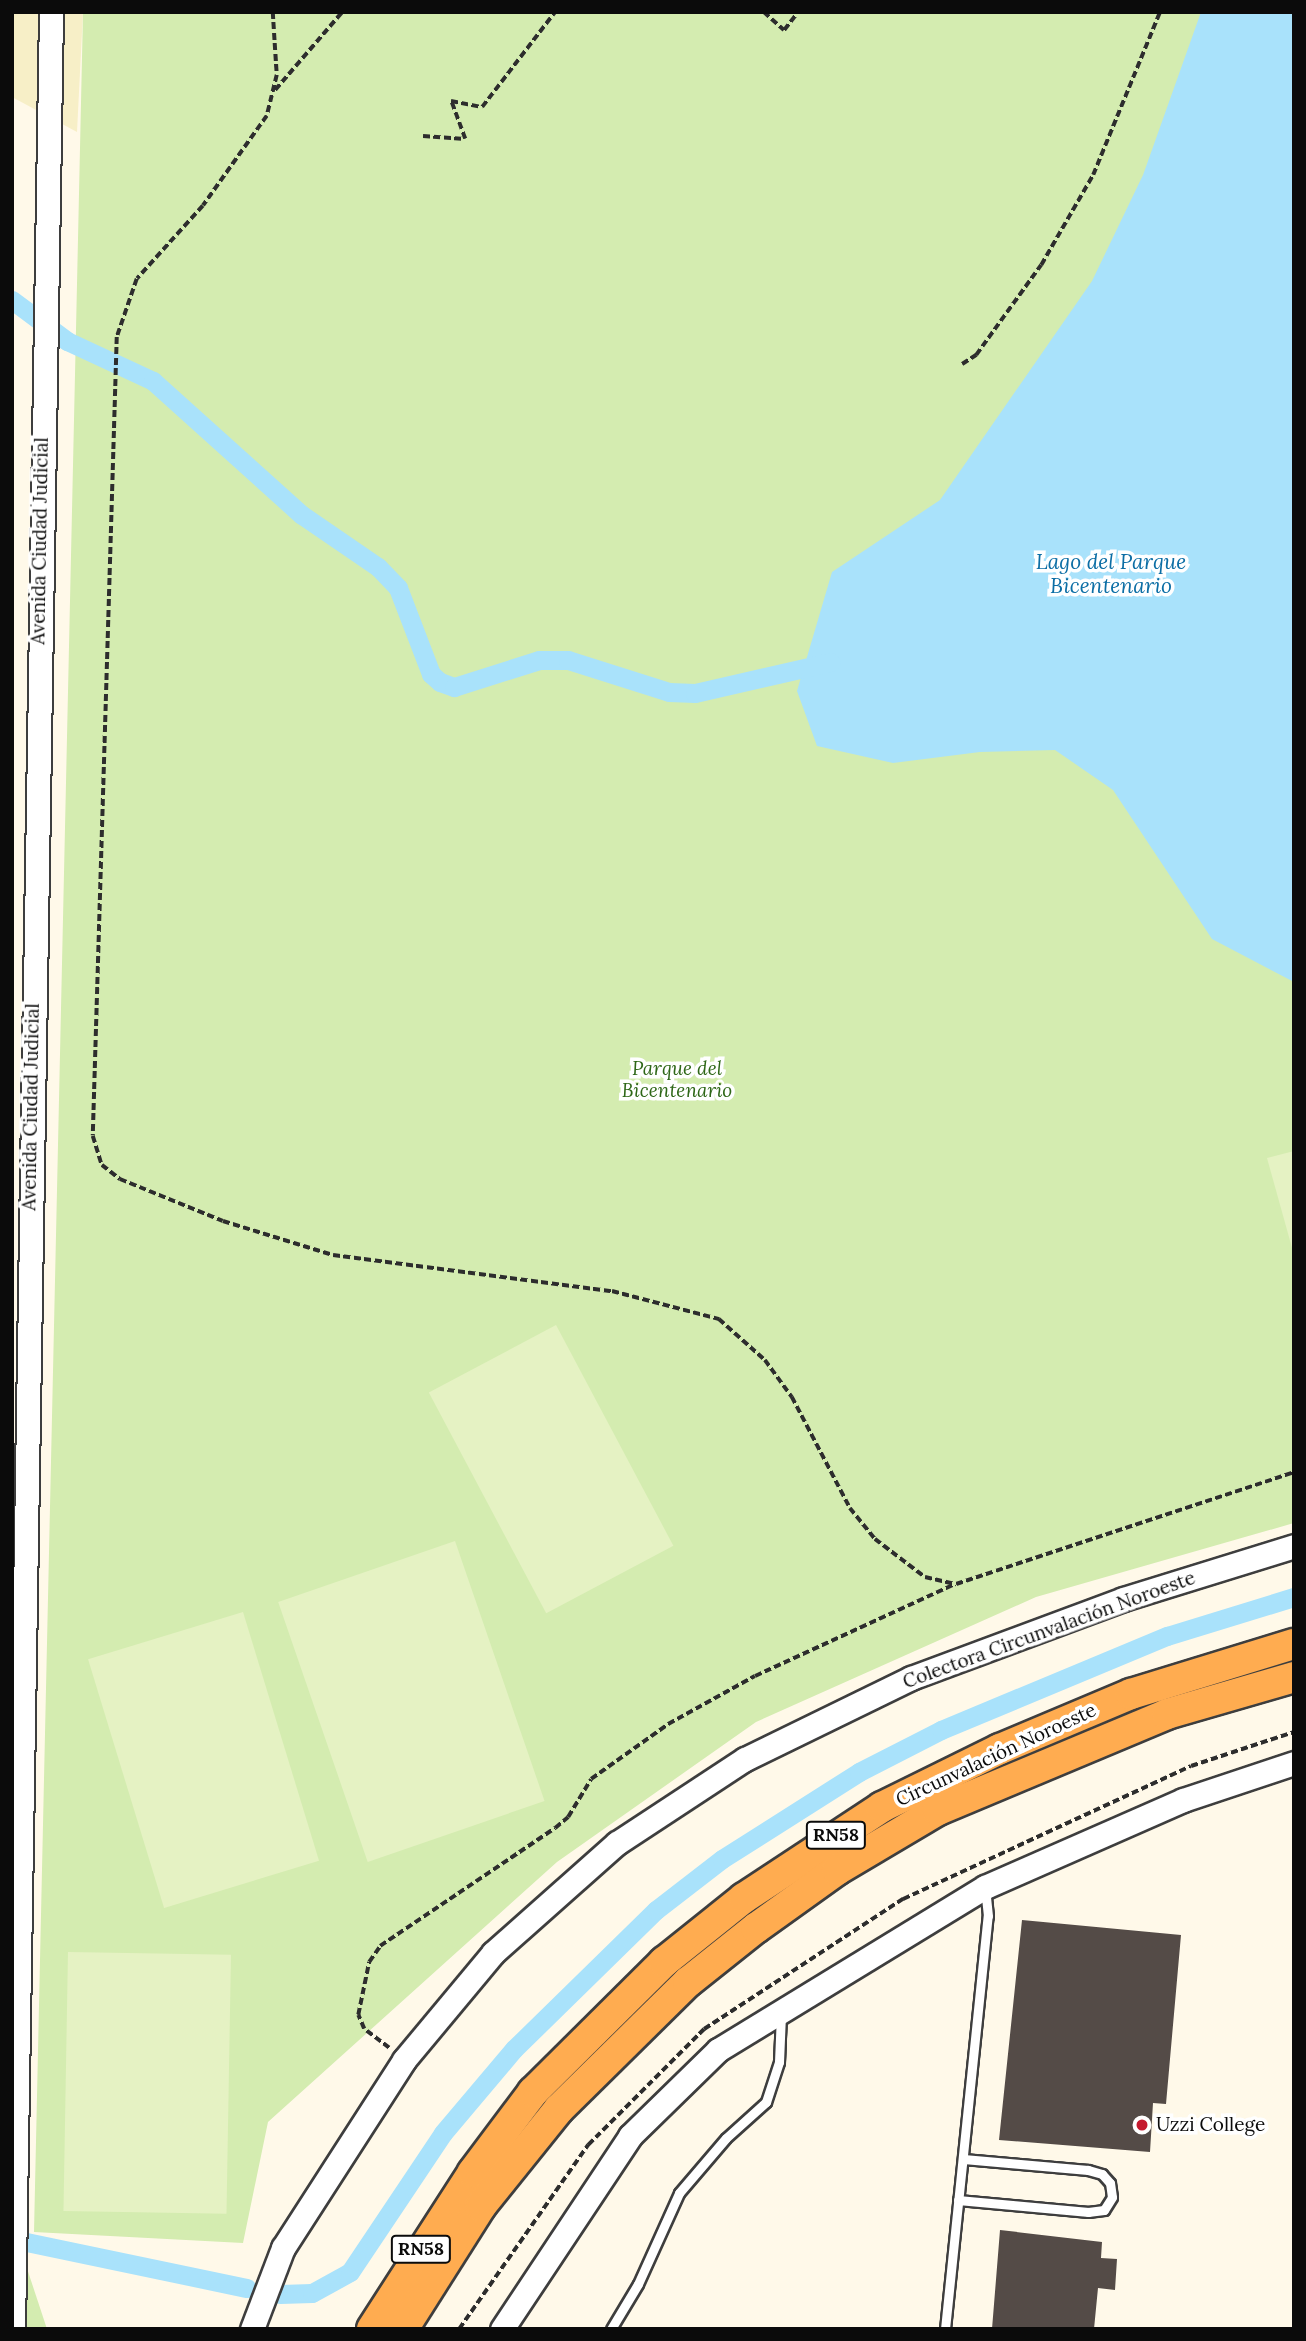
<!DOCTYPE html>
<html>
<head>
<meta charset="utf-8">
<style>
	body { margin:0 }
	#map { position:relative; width:1306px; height:2341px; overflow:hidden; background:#fff9e9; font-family:Lora,serif }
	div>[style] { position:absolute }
	.farmland>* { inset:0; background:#f7efc7 }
	.green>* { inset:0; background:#d4ecb0 }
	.pitch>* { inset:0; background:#e5f2c3; transform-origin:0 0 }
	.water>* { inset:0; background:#a9e2fb }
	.canal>* { height:19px; margin:-9.5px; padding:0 9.5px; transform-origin:9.5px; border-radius:9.5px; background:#a9e2fb }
	.building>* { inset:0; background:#544b47 }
	.path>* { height:3.5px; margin-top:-1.75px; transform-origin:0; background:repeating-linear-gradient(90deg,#2d2d2d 0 7px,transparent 0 10.5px) }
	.roads { filter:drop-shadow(2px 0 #3e3e3e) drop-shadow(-2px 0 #3e3e3e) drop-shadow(0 2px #3e3e3e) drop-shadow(0 -2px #3e3e3e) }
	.service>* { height:9px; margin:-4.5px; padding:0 4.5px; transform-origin:4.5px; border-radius:4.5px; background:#fff }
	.tertiary>* { height:23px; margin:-11.5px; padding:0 11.5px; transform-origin:11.5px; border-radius:11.5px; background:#fff }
	.trunk>* { height:30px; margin:-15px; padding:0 15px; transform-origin:15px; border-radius:15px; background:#ffac50 }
	.dots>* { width:19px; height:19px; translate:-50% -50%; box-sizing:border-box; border:4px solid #fff; border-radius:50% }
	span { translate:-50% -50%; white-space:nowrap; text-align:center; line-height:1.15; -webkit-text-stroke:7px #fff; paint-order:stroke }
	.shield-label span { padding:2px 5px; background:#fff; border:2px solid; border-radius:5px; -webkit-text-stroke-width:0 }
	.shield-label { font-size:18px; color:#0b0b0b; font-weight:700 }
	.street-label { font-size:19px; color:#0b0b0b }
	.park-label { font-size:19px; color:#2e6717; font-style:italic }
	.poi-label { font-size:19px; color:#0b0b0b }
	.left { translate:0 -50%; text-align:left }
	.water-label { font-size:21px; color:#0c6ea5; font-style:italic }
	.frame { position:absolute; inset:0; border:14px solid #0b0b0b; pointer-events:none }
</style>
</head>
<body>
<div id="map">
	<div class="farmland">
		<div style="clip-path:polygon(12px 12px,83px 12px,77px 132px,12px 97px)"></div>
	</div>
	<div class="green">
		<div style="clip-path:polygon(83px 12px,1294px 12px,1294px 1523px,1036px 1597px,756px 1722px,557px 1862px,268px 2122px,243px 2243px,34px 2232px)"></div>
		<div style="clip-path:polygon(12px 2223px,47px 2329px,12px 2329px)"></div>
	</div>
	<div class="pitch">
		<div style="clip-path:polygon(1294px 1151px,1294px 1255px,1267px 1158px)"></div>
		<div style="left:556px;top:1325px;width:250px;height:144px;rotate:62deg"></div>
		<div style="left:455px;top:1541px;width:275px;height:187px;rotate:71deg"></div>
		<div style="left:243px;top:1612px;width:260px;height:162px;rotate:73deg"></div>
		<div style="left:68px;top:1952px;width:163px;height:259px;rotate:1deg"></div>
	</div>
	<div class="water">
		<div style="clip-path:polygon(1201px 12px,1294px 12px,1294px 982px,1212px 939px,1113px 790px,1055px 750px,980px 752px,893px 763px,817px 746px,797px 691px,832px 572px,940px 500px,1092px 281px,1143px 175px)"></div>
	</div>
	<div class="canal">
		<div style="left:12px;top:300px;width:69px;rotate:36.7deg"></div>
		<div style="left:67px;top:341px;width:95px;rotate:24.9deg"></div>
		<div style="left:153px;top:381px;width:200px;rotate:42deg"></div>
		<div style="left:302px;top:515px;width:92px;rotate:34.4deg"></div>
		<div style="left:378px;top:567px;width:29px;rotate:46deg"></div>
		<div style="left:398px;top:588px;width:92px;rotate:69deg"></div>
		<div style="left:431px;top:674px;width:12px;rotate:42deg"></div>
		<div style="left:440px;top:682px;width:15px;rotate:20deg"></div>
		<div style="left:454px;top:687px;width:89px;rotate:-17.6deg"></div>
		<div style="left:539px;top:660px;width:29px"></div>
		<div style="left:568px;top:660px;width:106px;rotate:17.6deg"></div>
		<div style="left:669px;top:692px;width:26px;rotate:2deg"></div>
		<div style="left:695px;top:693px;width:139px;rotate:-12.9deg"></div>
		<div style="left:12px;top:2239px;width:240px;rotate:11.8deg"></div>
		<div style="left:280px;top:2294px;width:32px;rotate:-2deg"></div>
		<div style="left:312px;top:2293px;width:43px;rotate:-28.9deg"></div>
		<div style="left:350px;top:2272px;width:167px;rotate:-56.2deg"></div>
		<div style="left:443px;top:2133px;width:110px;rotate:-49.8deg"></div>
		<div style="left:514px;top:2049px;width:199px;rotate:-44.4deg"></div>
		<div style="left:656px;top:1910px;width:83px;rotate:-37.7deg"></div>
		<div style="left:722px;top:1859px;width:162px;rotate:-32.4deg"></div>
		<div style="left:859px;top:1772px;width:92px;rotate:-27.1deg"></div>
		<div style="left:941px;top:1730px;width:245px;rotate:-22.6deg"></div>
		<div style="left:1167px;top:1636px;width:133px;rotate:-17.1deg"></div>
	</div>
	<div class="building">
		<div style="clip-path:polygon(1022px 1920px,1181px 1935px,1166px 2104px,1153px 2103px,1150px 2152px,999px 2140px)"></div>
		<div style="clip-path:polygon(1000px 2230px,1102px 2242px,1101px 2258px,1117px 2259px,1115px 2290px,1098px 2288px,1094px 2329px,992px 2329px)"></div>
	</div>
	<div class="path">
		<div style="left:273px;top:12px;width:63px;rotate:86.4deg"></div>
		<div style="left:277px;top:75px;width:42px;rotate:103.7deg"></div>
		<div style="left:267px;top:116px;width:110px;rotate:125.4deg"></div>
		<div style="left:203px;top:206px;width:98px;rotate:132.1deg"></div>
		<div style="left:137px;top:279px;width:61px;rotate:109deg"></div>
		<div style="left:117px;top:337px;width:799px;rotate:91.72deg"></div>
		<div style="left:93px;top:1136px;width:30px;rotate:73deg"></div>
		<div style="left:102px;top:1165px;width:23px;rotate:38deg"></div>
		<div style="left:120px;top:1179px;width:111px;rotate:22.2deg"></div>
		<div style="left:223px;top:1221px;width:115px;rotate:17.2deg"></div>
		<div style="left:333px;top:1255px;width:281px;rotate:7.4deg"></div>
		<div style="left:612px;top:1291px;width:111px;rotate:14.7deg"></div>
		<div style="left:719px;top:1319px;width:62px;rotate:41.7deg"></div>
		<div style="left:765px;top:1360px;width:46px;rotate:53.9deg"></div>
		<div style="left:792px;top:1397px;width:125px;rotate:62.4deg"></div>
		<div style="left:850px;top:1508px;width:40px;rotate:51deg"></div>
		<div style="left:875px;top:1539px;width:63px;rotate:37.2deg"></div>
		<div style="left:925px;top:1577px;width:32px;rotate:13deg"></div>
		<div style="left:956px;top:1584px;width:356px;rotate:-18.3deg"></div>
		<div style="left:764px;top:12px;width:27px;rotate:42deg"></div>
		<div style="left:784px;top:30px;width:23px;rotate:-52deg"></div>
		<div style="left:275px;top:90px;width:103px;rotate:-49.3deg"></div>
		<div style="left:423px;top:136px;width:42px;rotate:4.1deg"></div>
		<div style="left:465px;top:139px;width:40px;rotate:-110.2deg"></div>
		<div style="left:451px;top:101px;width:32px;rotate:11deg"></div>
		<div style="left:482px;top:107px;width:120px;rotate:-52.5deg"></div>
		<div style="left:962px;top:364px;width:17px;rotate:-33deg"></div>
		<div style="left:976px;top:355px;width:111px;rotate:-54.2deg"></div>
		<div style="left:1041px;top:265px;width:104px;rotate:-60deg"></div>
		<div style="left:1093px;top:175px;width:176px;rotate:-67.7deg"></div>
		<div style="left:389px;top:2048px;width:31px;rotate:-143deg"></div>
		<div style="left:364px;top:2029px;width:15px;rotate:-113deg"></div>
		<div style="left:358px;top:2015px;width:54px;rotate:-78.3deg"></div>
		<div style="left:369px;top:1962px;width:19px;rotate:-55deg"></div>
		<div style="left:380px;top:1946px;width:211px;rotate:-34deg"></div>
		<div style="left:555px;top:1828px;width:17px;rotate:-40deg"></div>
		<div style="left:568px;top:1817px;width:44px;rotate:-58.8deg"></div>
		<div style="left:591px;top:1779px;width:95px;rotate:-35.5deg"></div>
		<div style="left:668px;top:1724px;width:99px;rotate:-28.9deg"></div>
		<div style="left:755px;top:1676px;width:220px;rotate:-24.7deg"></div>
		<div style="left:459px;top:2329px;width:225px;rotate:-55deg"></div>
		<div style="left:588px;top:2145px;width:164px;rotate:-45deg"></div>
		<div style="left:704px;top:2029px;width:238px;rotate:-33.2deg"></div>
		<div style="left:903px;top:1899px;width:317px;rotate:-24.8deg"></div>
		<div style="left:1191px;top:1766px;width:108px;rotate:-18.3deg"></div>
	</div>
	<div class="roads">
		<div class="service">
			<div style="left:958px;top:2200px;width:131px;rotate:5.3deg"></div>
			<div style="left:1088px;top:2212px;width:16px;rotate:-7deg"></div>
			<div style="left:1104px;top:2210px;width:15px;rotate:-58deg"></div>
			<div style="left:1112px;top:2197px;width:14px;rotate:-98deg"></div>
			<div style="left:1110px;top:2183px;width:12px;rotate:-132deg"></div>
			<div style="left:1102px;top:2174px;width:15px;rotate:-164deg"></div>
			<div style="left:1088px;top:2170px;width:125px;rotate:-175deg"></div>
			<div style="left:611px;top:2329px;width:52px;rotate:-59deg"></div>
			<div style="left:638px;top:2284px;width:100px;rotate:-65.7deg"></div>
			<div style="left:679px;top:2193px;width:72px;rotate:-49.5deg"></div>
			<div style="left:726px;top:2138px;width:54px;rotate:-42deg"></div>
			<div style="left:766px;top:2102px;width:42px;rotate:-72deg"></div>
			<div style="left:779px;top:2062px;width:47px;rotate:-87.6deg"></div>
			<div style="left:945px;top:2329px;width:415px;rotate:-84.1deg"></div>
			<div style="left:988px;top:1916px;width:27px;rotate:-96deg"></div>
		</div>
		<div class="tertiary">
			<div style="left:13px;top:2329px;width:2317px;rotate:-89.06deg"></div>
			<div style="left:252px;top:2329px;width:87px;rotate:-69.1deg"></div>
			<div style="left:283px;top:2248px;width:224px;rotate:-57.2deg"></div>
			<div style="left:404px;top:2060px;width:139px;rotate:-50.2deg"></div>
			<div style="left:493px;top:1953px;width:166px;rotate:-41.6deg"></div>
			<div style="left:617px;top:1843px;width:153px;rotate:-33.3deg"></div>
			<div style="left:745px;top:1759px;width:185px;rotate:-26deg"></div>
			<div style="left:911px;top:1678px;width:226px;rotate:-20.4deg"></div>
			<div style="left:1123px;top:1599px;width:179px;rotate:-17.2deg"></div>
			<div style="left:502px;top:2329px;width:232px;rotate:-56.4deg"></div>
			<div style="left:630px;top:2136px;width:123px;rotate:-44.3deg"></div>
			<div style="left:718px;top:2050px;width:313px;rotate:-31.4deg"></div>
			<div style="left:985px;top:1887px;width:216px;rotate:-23.7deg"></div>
			<div style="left:1183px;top:1800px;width:117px;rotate:-18.4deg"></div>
		</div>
		<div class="trunk">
			<div style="left:372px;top:2329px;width:187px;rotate:-57.2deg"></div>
			<div style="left:473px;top:2172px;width:100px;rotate:-53.1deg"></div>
			<div style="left:533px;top:2092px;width:185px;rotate:-44.8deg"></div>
			<div style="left:664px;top:1962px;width:102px;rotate:-38.7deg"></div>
			<div style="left:744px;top:1898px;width:165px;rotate:-33.4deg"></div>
			<div style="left:882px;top:1807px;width:131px;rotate:-26.2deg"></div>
			<div style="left:1000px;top:1749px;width:142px;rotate:-22.8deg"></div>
			<div style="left:1131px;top:1694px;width:170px;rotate:-17.1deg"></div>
			<div style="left:403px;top:2329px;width:146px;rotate:-57.6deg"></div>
			<div style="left:481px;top:2206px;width:124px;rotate:-51.2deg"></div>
			<div style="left:559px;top:2109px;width:181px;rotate:-44.6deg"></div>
			<div style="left:688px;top:1982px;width:87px;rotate:-38.5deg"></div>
			<div style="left:756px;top:1928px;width:100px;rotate:-35.6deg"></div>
			<div style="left:837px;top:1870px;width:117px;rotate:-30.7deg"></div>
			<div style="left:938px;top:1810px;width:248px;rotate:-22.7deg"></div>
			<div style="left:1167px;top:1714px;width:132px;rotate:-16.2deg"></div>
		</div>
	</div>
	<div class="dots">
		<div style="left:1142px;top:2125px;background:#c5192e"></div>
	</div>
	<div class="shield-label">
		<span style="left:836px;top:1835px">RN58</span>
		<span style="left:421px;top:2249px">RN58</span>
	</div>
	<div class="street-label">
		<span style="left:40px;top:541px;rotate:-89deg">Avenida Ciudad Judicial</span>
		<span style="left:31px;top:1107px;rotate:-89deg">Avenida Ciudad Judicial</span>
		<span style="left:1049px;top:1630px;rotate:-20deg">Colectora Circunvalación Noroeste</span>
		<span style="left:996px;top:1755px;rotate:-25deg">Circunvalación Noroeste</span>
	</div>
	<div class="park-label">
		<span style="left:677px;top:1080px">Parque del<br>Bicentenario</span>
	</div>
	<div class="poi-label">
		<span class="left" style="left:1156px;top:2125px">Uzzi College</span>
	</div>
	<div class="water-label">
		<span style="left:1111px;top:574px">Lago del Parque<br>Bicentenario</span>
	</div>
	<div class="frame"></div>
</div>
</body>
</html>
